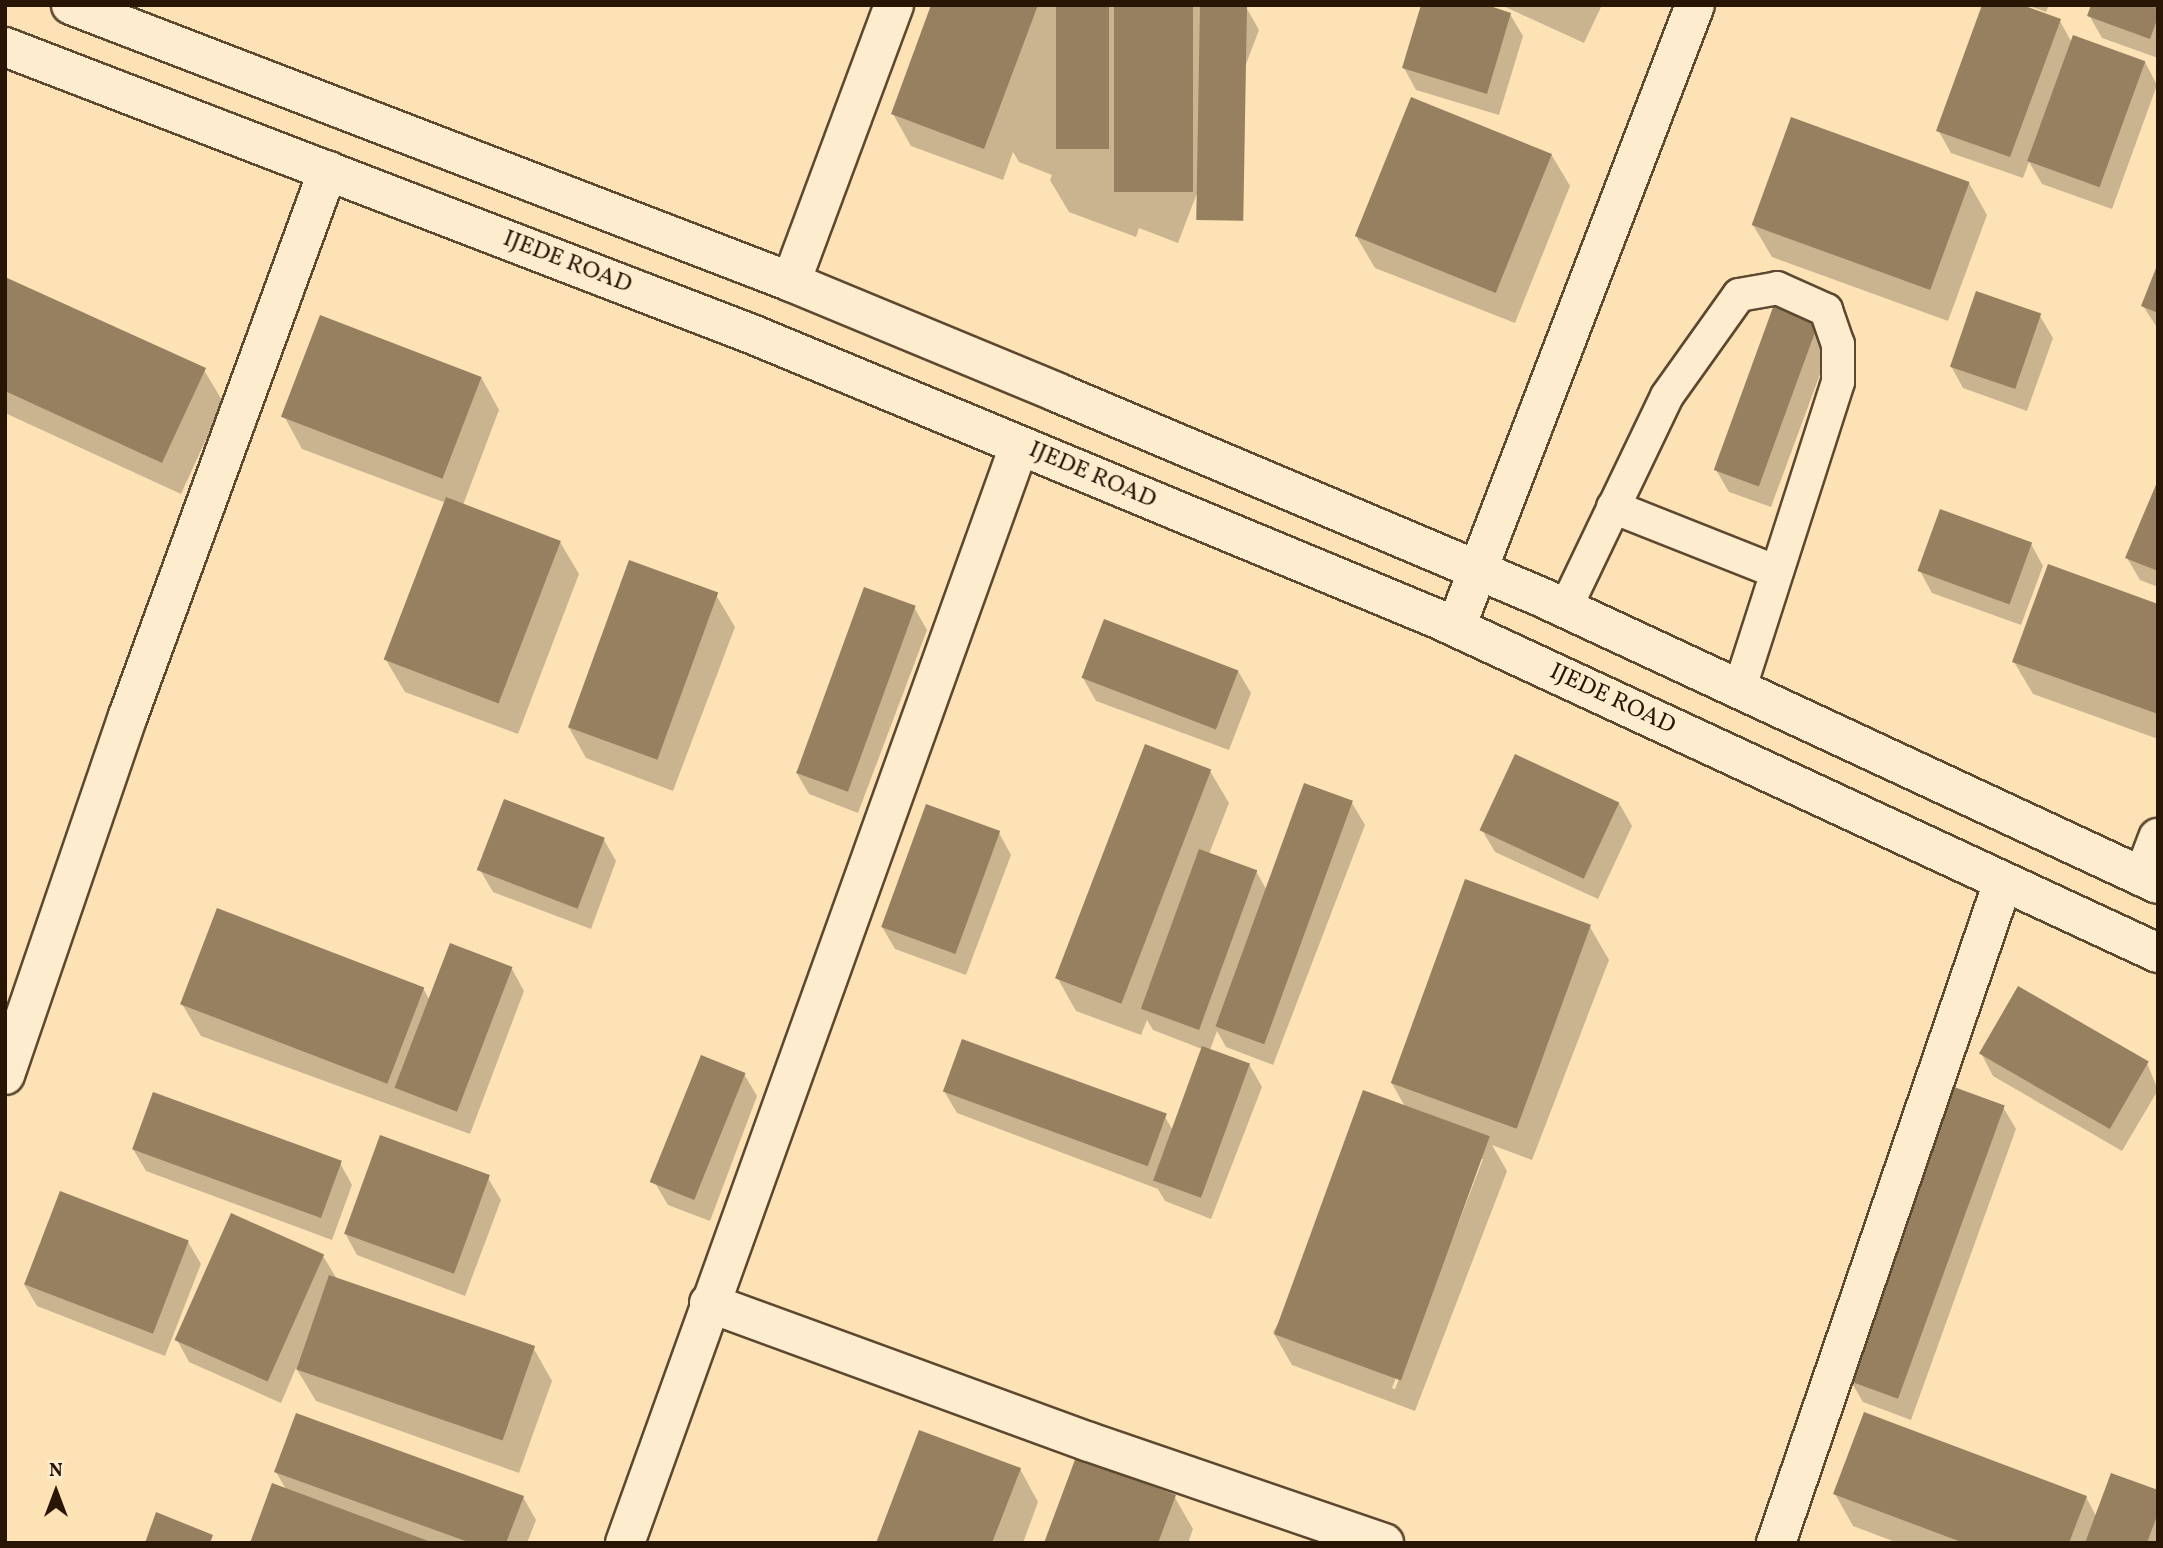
<!DOCTYPE html>
<html>
<head>
<meta charset="utf-8">
<style>
	body { margin:0 }
	#map { position:relative; width:2163px; height:1548px; overflow:hidden; background:#fde2b5; font-family:Vollkorn,serif }
	div>[style] { position:absolute }
	.shadow>* { inset:0; background:#0003 }
	.building>* { inset:0; background:#978060; transform-origin:0 0 }
	.roads { filter:drop-shadow(2px 0 #5d4830) drop-shadow(-2px 0 #5d4830) drop-shadow(0 2px #5d4830) drop-shadow(0 -2px #5d4830) }
	.lane>* { height:32px; margin:-16px; padding:0 16px; transform-origin:16px; border-radius:16px; background:#feeccf }
	.street>* { height:38px; margin:-19px; padding:0 19px; transform-origin:19px; border-radius:19px; background:#feeccf }
	.secondary>* { height:38px; margin:-19px; padding:0 19px; transform-origin:19px; border-radius:19px; background:#feeccf }
	span { translate:-50% -50%; white-space:nowrap; text-align:center; line-height:1.15; -webkit-text-stroke:6px #feeccf; paint-order:stroke }
	.street-label { font-size:24px; color:#281504 }
	.frame { position:absolute; inset:0; border:7px solid #281504; pointer-events:none }
	.north { position:absolute; left:21px; top:1457px; width:70px; height:70px; -webkit-text-stroke:5px #feeccf; paint-order:stroke; rotate:0deg; font-size:19px; font-weight:700; line-height:28px; text-align:center; color:#281504 }
	.north::after { content:''; display:block; margin:auto; width:24px; height:32px; background:#281504; clip-path:polygon(50% 0,100% 100%,50% 72%,0 100%) }
</style>
</head>
<body>
<div id="map">
	<div class="shadow">
		<div style="clip-path:polygon(933px 5px,1246px 7px,1259px 30px,1178px 243px,1139px 228px,1136px 237px,1069px 212px,1050px 180px,1052px 175px,1019px 162px,1013px 152px,1003px 180px,911px 146px,893px 114px)"></div>
		<div style="clip-path:polygon(1501px 5px,1602px 5px,1584px 43px)"></div>
		<div style="clip-path:polygon(2027px 5px,2049px 5px,2046px 12px)"></div>
		<div style="clip-path:polygon(2158px 5px,2158px 58px,2102px 38px,2089px 15px)"></div>
		<div style="clip-path:polygon(1510px 14px,1523px 36px,1499px 115px,1416px 90px,1404px 68px)"></div>
		<div style="clip-path:polygon(2060px 21px,2072px 43px,2145px 62px,2157px 85px,2112px 209px,2042px 184px,2029px 162px,2023px 178px,1951px 153px,1938px 130px)"></div>
		<div style="clip-path:polygon(1551px 154px,1570px 186px,1515px 323px,1375px 268px,1356px 236px)"></div>
		<div style="clip-path:polygon(1969px 183px,1987px 215px,1948px 321px,1772px 257px,1753px 225px)"></div>
		<div style="clip-path:polygon(2158px 267px,2158px 329px,2143px 306px)"></div>
		<div style="clip-path:polygon(5px 279px,204px 370px,223px 402px,181px 494px,5px 413px)"></div>
		<div style="clip-path:polygon(2040px 316px,2053px 338px,2027px 411px,1963px 388px,1951px 366px)"></div>
		<div style="clip-path:polygon(1820px 317px,1833px 339px,1771px 507px,1729px 492px,1716px 470px)"></div>
		<div style="clip-path:polygon(481px 377px,499px 410px,463px 505px,560px 542px,579px 574px,518px 734px,405px 692px,386px 660px,446px 503px,302px 449px,284px 416px)"></div>
		<div style="clip-path:polygon(2158px 484px,2158px 587px,2140px 580px,2127px 558px)"></div>
		<div style="clip-path:polygon(2031px 544px,2043px 566px,2021px 625px,1932px 593px,1920px 571px)"></div>
		<div style="clip-path:polygon(716px 595px,735px 627px,673px 791px,586px 758px,568px 726px)"></div>
		<div style="clip-path:polygon(2158px 606px,2158px 739px,2033px 694px,2014px 662px)"></div>
		<div style="clip-path:polygon(914px 607px,927px 630px,858px 813px,809px 794px,796px 772px)"></div>
		<div style="clip-path:polygon(1238px 671px,1251px 693px,1229px 750px,1096px 701px,1083px 678px)"></div>
		<div style="clip-path:polygon(1210px 771px,1229px 803px,1209px 854px,1256px 871px,1266px 889px,1352px 803px,1365px 825px,1273px 1065px,1226px 1047px,1217px 1031px,1210px 1050px,1249px 1064px,1262px 1087px,1211px 1219px,1165px 1201px,1158px 1189px,957px 1113px,944px 1091px,1165px 1117px,1172px 1129px,1202px 1049px,1153px 1030px,1147px 1020px,1141px 1035px,1076px 1011px,1058px 979px)"></div>
		<div style="clip-path:polygon(1619px 803px,1632px 826px,1598px 899px,1495px 852px,1482px 830px)"></div>
		<div style="clip-path:polygon(999px 833px,1011px 855px,966px 975px,895px 949px,882px 927px)"></div>
		<div style="clip-path:polygon(603px 838px,616px 861px,591px 929px,493px 892px,480px 870px)"></div>
		<div style="clip-path:polygon(evenodd,1590px 927px,1609px 960px,1532px 1160px,1492px 1145px,1507px 1171px,1415px 1411px,1292px 1365px,1273px 1332px,1406px 1108px,1391px 1082px,1590px 927px,1480px 1159px,1483px 1159px,1395px 1389px,1392px 1388px,1480px 1159px)"></div>
		<div style="clip-path:polygon(512px 969px,524px 991px,470px 1134px,201px 1036px,182px 1004px,423px 988px,430px 1001px)"></div>
		<div style="clip-path:polygon(1981px 1053px,2147px 1063px,2158px 1090px,2122px 1151px,1993px 1076px)"></div>
		<div style="clip-path:polygon(744px 1074px,757px 1096px,710px 1221px,668px 1205px,655px 1183px)"></div>
		<div style="clip-path:polygon(2003px 1107px,2016px 1129px,1911px 1420px,1863px 1402px,1850px 1380px)"></div>
		<div style="clip-path:polygon(133px 1149px,340px 1163px,352px 1185px,332px 1240px,146px 1171px)"></div>
		<div style="clip-path:polygon(488px 1178px,501px 1200px,465px 1296px,357px 1255px,345px 1233px)"></div>
		<div style="clip-path:polygon(188px 1242px,201px 1264px,165px 1356px,37px 1306px,24px 1284px)"></div>
		<div style="clip-path:polygon(323px 1256px,337px 1279px,534px 1349px,552px 1381px,519px 1473px,316px 1401px,296px 1368px,281px 1403px,189px 1362px,177px 1340px)"></div>
		<div style="clip-path:polygon(1020px 1469px,1038px 1502px,1023px 1543px,878px 1543px)"></div>
		<div style="clip-path:polygon(276px 1472px,523px 1497px,536px 1520px,527px 1543px,252px 1543px,287px 1491px)"></div>
		<div style="clip-path:polygon(2158px 1492px,2158px 1543px,1898px 1543px,1853px 1526px,1835px 1494px,2086px 1497px,2096px 1516px)"></div>
		<div style="clip-path:polygon(1174px 1496px,1193px 1529px,1188px 1543px,1045px 1543px)"></div>
	</div>
	<div class="building">
		<div style="clip-path:polygon(931px 5px,1038px 5px,984px 149px,891px 114px)"></div>
		<div style="left:1056px;top:5px;width:53px;height:144px"></div>
		<div style="left:1114px;top:5px;width:79px;height:187px"></div>
		<div style="left:1200px;top:5px;width:47px;height:215px;rotate:1deg"></div>
		<div style="clip-path:polygon(1421px 5px,1487px 5px,1511px 13px,1487px 94px,1402px 68px)"></div>
		<div style="clip-path:polygon(1982px 5px,2022px 5px,2061px 19px,2010px 157px,1936px 131px)"></div>
		<div style="clip-path:polygon(2091px 5px,2158px 5px,2158px 17px,2150px 39px,2087px 16px)"></div>
		<div style="left:2073px;top:35px;width:77px;height:134px;rotate:20deg"></div>
		<div style="left:1411px;top:97px;width:152px;height:150px;rotate:22deg"></div>
		<div style="left:1791px;top:117px;width:190px;height:115px;rotate:20deg"></div>
		<div style="clip-path:polygon(2158px 263px,2158px 313px,2141px 306px)"></div>
		<div style="clip-path:polygon(5px 277px,206px 368px,162px 463px,5px 391px)"></div>
		<div style="left:1976px;top:291px;width:69px;height:80px;rotate:19deg"></div>
		<div style="left:1776px;top:299px;width:48px;height:182px;rotate:20deg"></div>
		<div style="left:320px;top:315px;width:173px;height:109px;rotate:21deg"></div>
		<div style="clip-path:polygon(2158px 480px,2158px 571px,2125px 558px)"></div>
		<div style="left:446px;top:497px;width:123px;height:174px;rotate:21deg"></div>
		<div style="left:1940px;top:509px;width:98px;height:66px;rotate:20deg"></div>
		<div style="left:629px;top:560px;width:95px;height:178px;rotate:20deg"></div>
		<div style="clip-path:polygon(2048px 564px,2158px 604px,2158px 714px,2012px 662px)"></div>
		<div style="left:864px;top:587px;width:55px;height:198px;rotate:20deg"></div>
		<div style="left:1104px;top:619px;width:144px;height:63px;rotate:21deg"></div>
		<div style="left:1145px;top:744px;width:71px;height:251px;rotate:21deg"></div>
		<div style="left:1515px;top:754px;width:115px;height:84px;rotate:25deg"></div>
		<div style="left:1304px;top:783px;width:52px;height:259px;rotate:20deg"></div>
		<div style="left:504px;top:799px;width:108px;height:76px;rotate:21deg"></div>
		<div style="left:926px;top:804px;width:79px;height:131px;rotate:20deg"></div>
		<div style="left:1199px;top:849px;width:62px;height:170px;rotate:20deg"></div>
		<div style="left:1465px;top:879px;width:134px;height:217px;rotate:20deg"></div>
		<div style="left:217px;top:908px;width:222px;height:103px;rotate:21deg"></div>
		<div style="left:450px;top:943px;width:67px;height:155px;rotate:21deg"></div>
		<div style="left:2018px;top:986px;width:151px;height:78px;rotate:30deg"></div>
		<div style="left:962px;top:1039px;width:218px;height:56px;rotate:20deg"></div>
		<div style="left:1202px;top:1046px;width:51px;height:143px;rotate:20deg"></div>
		<div style="left:701px;top:1055px;width:48px;height:137px;rotate:22deg"></div>
		<div style="left:1954px;top:1087px;width:54px;height:312px;rotate:20deg"></div>
		<div style="left:1363px;top:1090px;width:135px;height:260px;rotate:20deg"></div>
		<div style="left:153px;top:1092px;width:201px;height:61px;rotate:20deg"></div>
		<div style="left:380px;top:1135px;width:117px;height:105px;rotate:20deg"></div>
		<div style="left:60px;top:1191px;width:138px;height:100px;rotate:21deg"></div>
		<div style="left:231px;top:1213px;width:102px;height:139px;rotate:24deg"></div>
		<div style="left:329px;top:1275px;width:218px;height:100px;rotate:19deg"></div>
		<div style="clip-path:polygon(1864px 1412px,2087px 1496px,2069px 1543px,1964px 1543px,1833px 1494px)"></div>
		<div style="clip-path:polygon(296px 1413px,524px 1496px,506px 1543px,471px 1543px,274px 1472px)"></div>
		<div style="clip-path:polygon(919px 1430px,1021px 1468px,992px 1543px,876px 1543px)"></div>
		<div style="clip-path:polygon(1076px 1457px,1176px 1495px,1158px 1543px,1044px 1543px)"></div>
		<div style="clip-path:polygon(2111px 1473px,2158px 1490px,2158px 1513px,2147px 1543px,2085px 1543px)"></div>
		<div style="clip-path:polygon(272px 1483px,431px 1542px,431px 1543px,250px 1543px)"></div>
		<div style="clip-path:polygon(156px 1512px,213px 1535px,210px 1543px,145px 1543px)"></div>
	</div>
	<div class="roads">
		<div class="lane">
			<div style="left:1613px;top:507px;width:176px;rotate:21.6deg"></div>
			<div style="left:1565px;top:609px;width:236px;rotate:-64.4deg"></div>
			<div style="left:1667px;top:396px;width:124px;rotate:-54.5deg"></div>
			<div style="left:1739px;top:295px;width:39px;rotate:-10deg"></div>
			<div style="left:1777px;top:288px;width:54px;rotate:24.2deg"></div>
			<div style="left:1826px;top:310px;width:36px;rotate:71deg"></div>
			<div style="left:1838px;top:344px;width:38px;rotate:90deg"></div>
			<div style="left:1838px;top:382px;width:324px;rotate:107.8deg"></div>
		</div>
		<div class="street">
			<div style="left:791px;top:282px;width:296px;rotate:-69.6deg"></div>
			<div style="left:1456px;top:627px;width:666px;rotate:-68.98deg"></div>
			<div style="left:2143px;top:877px;width:42px;rotate:-69deg"></div>
			<div style="left:5px;top:1075px;width:379px;rotate:-71.1deg"></div>
			<div style="left:128px;top:716px;width:581px;rotate:-69.88deg"></div>
			<div style="left:709px;top:1303px;width:405px;rotate:20.1deg"></div>
			<div style="left:1089px;top:1442px;width:312px;rotate:18.9deg"></div>
			<div style="left:625px;top:1543px;width:1166px;rotate:-70.24deg"></div>
			<div style="left:1776px;top:1543px;width:699px;rotate:-71.05deg"></div>
		</div>
		<div class="secondary">
			<div style="left:71px;top:5px;width:771px;rotate:21.04deg"></div>
			<div style="left:791px;top:282px;width:287px;rotate:22.5deg"></div>
			<div style="left:1056px;top:392px;width:527px;rotate:22.91deg"></div>
			<div style="left:1541px;top:597px;width:680px;rotate:24.95deg"></div>
			<div style="left:5px;top:47px;width:802px;rotate:21.03deg"></div>
			<div style="left:754px;top:335px;width:741px;rotate:22.55deg"></div>
			<div style="left:1438px;top:619px;width:794px;rotate:24.89deg"></div>
		</div>
	</div>
	<div class="street-label">
		<span style="left:567px;top:263px;rotate:21deg">IJEDE ROAD</span>
		<span style="left:1092px;top:476px;rotate:23deg">IJEDE ROAD</span>
		<span style="left:1612px;top:700px;rotate:25deg">IJEDE ROAD</span>
	</div>
	<div class="frame"></div>
	<div class="north">N</div>
</div>
</body>
</html>
